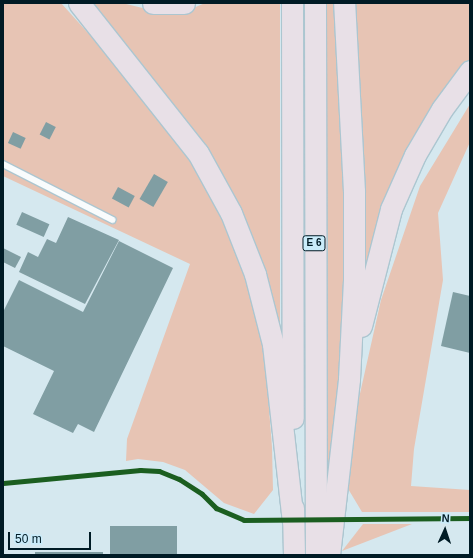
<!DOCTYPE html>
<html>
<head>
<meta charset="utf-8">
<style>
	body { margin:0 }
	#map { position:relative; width:473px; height:558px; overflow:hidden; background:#d5e8ef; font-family:Helvetica,sans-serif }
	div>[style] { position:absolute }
	.green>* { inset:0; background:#e7c4b4 }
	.building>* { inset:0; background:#809ea3; transform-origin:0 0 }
	.roads { filter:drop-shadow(1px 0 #acc6d0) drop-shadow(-1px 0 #acc6d0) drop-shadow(0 1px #acc6d0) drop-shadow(0 -1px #acc6d0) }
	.lane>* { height:5.5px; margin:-2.75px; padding:0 2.75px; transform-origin:2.75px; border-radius:2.75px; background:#f9fcfd }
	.highway>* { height:21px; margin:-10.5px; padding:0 10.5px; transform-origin:10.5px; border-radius:10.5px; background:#e8e0e7 }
	.cycleway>* { height:5px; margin:-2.5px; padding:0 2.5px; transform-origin:2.5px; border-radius:2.5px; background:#1b5e20 }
	span { translate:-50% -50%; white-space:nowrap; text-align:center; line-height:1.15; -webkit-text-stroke:3.5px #caecfa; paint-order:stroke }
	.shield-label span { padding:1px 3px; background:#caecfa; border:1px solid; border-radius:3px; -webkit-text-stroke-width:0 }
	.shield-label { font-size:10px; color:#001b25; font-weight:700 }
	.frame { position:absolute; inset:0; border:4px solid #001b25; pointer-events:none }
	.north { position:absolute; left:425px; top:510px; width:40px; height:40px; -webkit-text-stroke:3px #caecfa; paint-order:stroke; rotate:3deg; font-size:11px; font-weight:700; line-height:16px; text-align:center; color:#001b25 }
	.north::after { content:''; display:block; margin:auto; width:14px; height:18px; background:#001b25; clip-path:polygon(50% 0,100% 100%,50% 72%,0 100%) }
	.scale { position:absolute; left:8px; top:532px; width:83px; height:18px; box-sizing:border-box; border:2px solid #001b25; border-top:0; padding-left:5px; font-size:12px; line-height:14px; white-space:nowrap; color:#001b25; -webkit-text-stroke:3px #caecfa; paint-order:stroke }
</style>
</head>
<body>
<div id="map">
	<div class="green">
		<div style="clip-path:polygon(3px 3px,61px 3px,143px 94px,192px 162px,233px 240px,250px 287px,265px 358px,272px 447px,273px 490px,254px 514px,224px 503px,185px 470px,163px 462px,138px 459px,126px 461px,127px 439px,190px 264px,3px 176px)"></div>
		<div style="clip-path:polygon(87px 3px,122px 3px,155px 11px,191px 9px,205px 3px,280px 3px,280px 341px,253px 243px)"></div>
		<div style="clip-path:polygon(326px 3px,338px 3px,347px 165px,342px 368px,327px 505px)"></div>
		<div style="clip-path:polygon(351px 3px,470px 3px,470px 60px,446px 92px,356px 308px)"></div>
		<div style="clip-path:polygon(470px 104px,470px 142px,438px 213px,443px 280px,414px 449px,411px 486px,470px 490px,470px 512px,362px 512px,347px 487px,359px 398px,381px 300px,420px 186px)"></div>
		<div style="clip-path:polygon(363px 524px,412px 524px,342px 551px)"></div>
	</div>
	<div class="building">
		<div style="left:46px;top:122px;width:11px;height:14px;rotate:27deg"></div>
		<div style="left:13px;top:132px;width:14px;height:12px;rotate:25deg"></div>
		<div style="left:154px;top:174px;width:16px;height:29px;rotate:30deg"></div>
		<div style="left:118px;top:187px;width:19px;height:13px;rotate:28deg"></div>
		<div style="left:22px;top:212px;width:30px;height:14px;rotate:24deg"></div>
		<div style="clip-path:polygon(68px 217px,119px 240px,85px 304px,19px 272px,28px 252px,38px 257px,47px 239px,56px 243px)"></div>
		<div style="clip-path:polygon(119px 241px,173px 268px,94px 432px,78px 424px,73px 433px,33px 414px,54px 371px,3px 346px,3px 312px,19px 280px,83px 312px)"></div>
		<div style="clip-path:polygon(3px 248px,21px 257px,15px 268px,3px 262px)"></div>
		<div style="clip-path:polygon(453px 292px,470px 296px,470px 353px,441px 346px)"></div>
		<div style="left:177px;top:526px;width:29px;height:67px;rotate:90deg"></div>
		<div style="left:35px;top:552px;width:68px;height:3px"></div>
	</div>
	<div class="roads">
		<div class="lane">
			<div style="left:3px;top:164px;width:123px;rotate:27deg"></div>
		</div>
		<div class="highway">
			<div style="left:79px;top:3px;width:191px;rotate:51.6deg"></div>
			<div style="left:198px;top:153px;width:68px;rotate:61.2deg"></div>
			<div style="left:231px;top:213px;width:66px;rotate:68.5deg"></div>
			<div style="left:255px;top:274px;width:72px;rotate:75.6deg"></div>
			<div style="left:273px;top:344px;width:178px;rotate:83.6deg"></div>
			<div style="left:153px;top:3px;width:31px"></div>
			<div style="left:292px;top:3px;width:415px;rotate:89.9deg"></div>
			<div style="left:315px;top:3px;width:552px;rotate:89.9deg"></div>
			<div style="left:361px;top:326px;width:121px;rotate:-75.6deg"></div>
			<div style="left:391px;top:209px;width:59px;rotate:-66deg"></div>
			<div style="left:415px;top:155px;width:53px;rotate:-59.6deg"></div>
			<div style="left:442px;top:109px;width:47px;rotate:-53.6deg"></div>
			<div style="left:293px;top:508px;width:47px;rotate:88.8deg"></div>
			<div style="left:329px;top:555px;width:177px;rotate:-83.5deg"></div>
			<div style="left:349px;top:379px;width:100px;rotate:-87.1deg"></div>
			<div style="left:354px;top:279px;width:88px;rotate:-90deg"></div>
			<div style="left:354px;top:191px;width:188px;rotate:-93deg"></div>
		</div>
	</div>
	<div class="cycleway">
		<div style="left:3px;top:483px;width:138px;rotate:-5.4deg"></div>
		<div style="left:140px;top:470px;width:19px;rotate:3deg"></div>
		<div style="left:159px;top:471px;width:22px;rotate:22deg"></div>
		<div style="left:179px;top:479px;width:27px;rotate:33deg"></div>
		<div style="left:202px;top:494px;width:20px;rotate:45deg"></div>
		<div style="left:216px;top:508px;width:30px;rotate:23deg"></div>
		<div style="left:244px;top:520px;width:226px;rotate:-0.5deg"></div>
	</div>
	<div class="shield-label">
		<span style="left:314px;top:243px">E 6</span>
	</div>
	<div class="frame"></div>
	<div class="north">N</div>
	<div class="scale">50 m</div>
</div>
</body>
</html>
